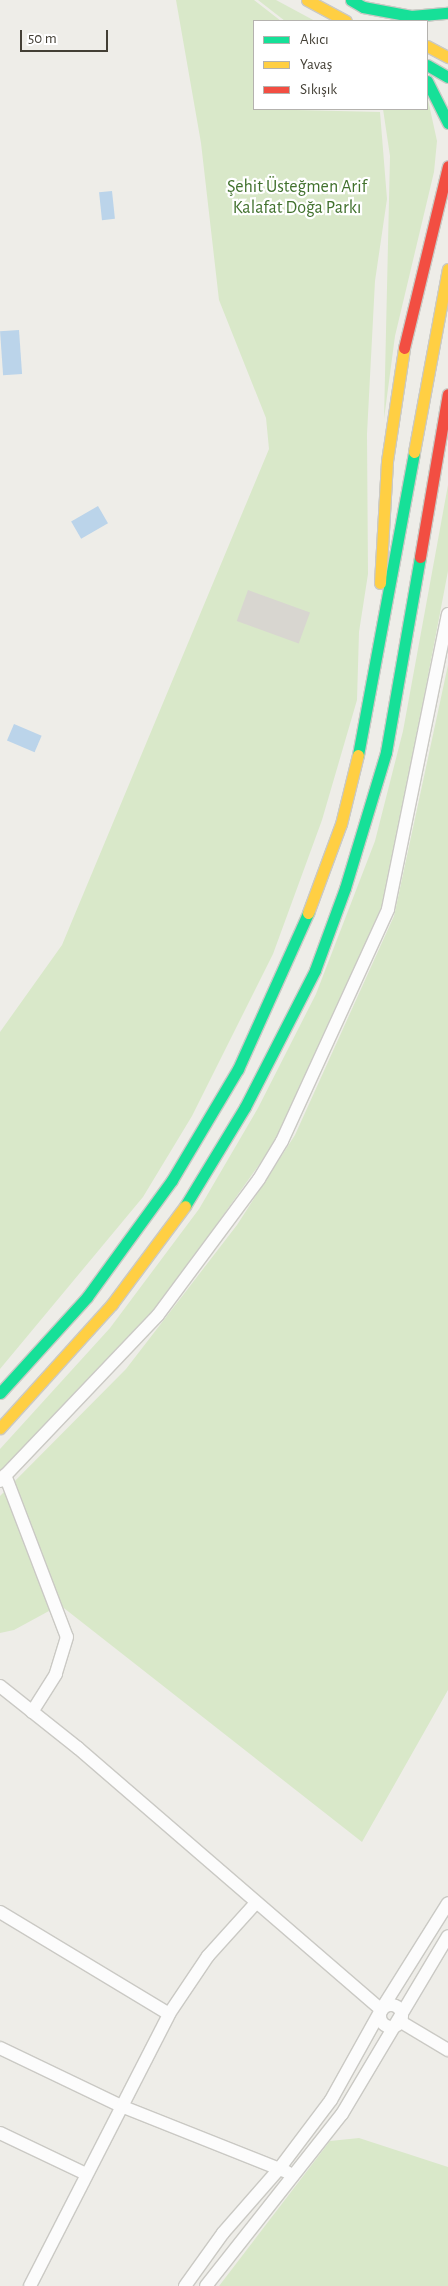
<!DOCTYPE html>
<html>
<head>
<meta charset="utf-8">
<style>
	body { margin:0 }
	#map { position:relative; width:448px; height:2286px; overflow:hidden; background:#eeede8; font-family:"Alegreya Sans",sans-serif }
	div>[style] { position:absolute }
	.green>* { inset:0; background:#d9e8c9 }
	.water>* { inset:0; background:#bbd4ea; transform-origin:0 0 }
	.building>* { inset:0; background:#d8d6d0; transform-origin:0 0 }
	.roads { filter:drop-shadow(1px 0 #cac9c4) drop-shadow(-1px 0 #cac9c4) drop-shadow(0 1px #cac9c4) drop-shadow(0 -1px #cac9c4) }
	.street>* { height:12px; margin:-6px; padding:0 6px; transform-origin:6px; border-radius:6px; background:#fcfcfc }
	.street>.ring { margin:-6px; padding:0; box-sizing:content-box; background:none; border:12px solid #fcfcfc; border-radius:50% }
	.fast>* { height:11px; margin:-5.5px; padding:0 5.5px; transform-origin:5.5px; border-radius:5.5px; background:#16e098 }
	.slow>* { height:11px; margin:-5.5px; padding:0 5.5px; transform-origin:5.5px; border-radius:5.5px; background:#ffcf43 }
	.jam>* { height:11px; margin:-5.5px; padding:0 5.5px; transform-origin:5.5px; border-radius:5.5px; background:#f24e42 }
	span { translate:-50% -50%; white-space:nowrap; text-align:center; line-height:1.15; -webkit-text-stroke:4.5px #fff; paint-order:stroke }
	.park-label { font-size:18px; color:#41712d }
	.legend { position:absolute; left:253px; top:20px; width:175px; height:90px; box-sizing:border-box; background:#fff; border:1px solid #b4b2ae; margin:0; padding:6px 9px; list-style:none; font-size:15px; color:#433f35 }
	.legend li { display:flex; align-items:center; gap:10px; height:25px }
	.legend b { width:25px; border:1px solid #b4b2ae }
	.scale { position:absolute; left:20px; top:30px; width:88px; height:22px; box-sizing:border-box; border:2px solid #433f35; border-top:0; padding-left:6px; font-size:15px; line-height:18px; white-space:nowrap; color:#433f35; -webkit-text-stroke:4px #fff; paint-order:stroke }
</style>
</head>
<body>
<div id="map">
	<div class="green">
		<div style="clip-path:polygon(176px 0,254px 0,281px 21px,254px 21px,254px 109px,380px 112px,387px 199px,375px 281px,367px 434px,368px 574px,359px 632px,357px 700px,322px 820px,273px 954px,192px 1116px,143px 1197px,0 1369px,0 1032px,62px 945px,269px 449px,266px 418px,219px 300px,201px 143px)"></div>
		<div style="clip-path:polygon(258px 0,276px 0,315px 21px,285px 21px)"></div>
		<div style="clip-path:polygon(427px 95px,437px 141px,434px 172px,395px 336px,384px 419px,390px 156px,383px 109px,427px 109px)"></div>
		<div style="clip-path:polygon(448px 485px,448px 571px,389px 881px,381px 908px,281px 1134px,155px 1311px,0 1473px,0 1449px,110px 1328px,199px 1209px,258px 1108px,316px 994px,375px 841px,403px 731px)"></div>
		<div style="clip-path:polygon(448px 665px,448px 1690px,362px 1842px,60px 1605px,14px 1630px,0 1633px,0 1496px,126px 1369px,237px 1225px,295px 1135px,394px 916px)"></div>
		<div style="clip-path:polygon(359px 2138px,448px 2167px,448px 2286px,219px 2286px,330px 2141px)"></div>
	</div>
	<div class="water">
		<div style="left:112px;top:191px;width:28px;height:13px;rotate:84deg"></div>
		<div style="left:19px;top:330px;width:44px;height:19px;rotate:86deg"></div>
		<div style="left:98px;top:506px;width:20px;height:31px;rotate:60deg"></div>
		<div style="left:14px;top:724px;width:30px;height:18px;rotate:23deg"></div>
	</div>
	<div class="building">
		<div style="left:248px;top:590px;width:66px;height:33px;rotate:20deg"></div>
	</div>
	<div class="roads">
		<div class="street">
			<div style="left:5px;top:1475px;width:173px;rotate:69.1deg"></div>
			<div style="left:67px;top:1637px;width:39px;rotate:107deg"></div>
			<div style="left:56px;top:1674px;width:45px;rotate:122.3deg"></div>
			<div style="left:0;top:1481px;width:229px;rotate:-46.4deg"></div>
			<div style="left:158px;top:1315px;width:169px;rotate:-53.4deg"></div>
			<div style="left:259px;top:1179px;width:44px;rotate:-58.8deg"></div>
			<div style="left:282px;top:1141px;width:255px;rotate:-65.4deg"></div>
			<div style="left:388px;top:909px;width:301px;rotate:-78.5deg"></div>
			<div style="left:0;top:1686px;width:100px;rotate:38.5deg"></div>
			<div style="left:78px;top:1748px;width:401px;rotate:40.8deg"></div>
			<div style="left:0;top:1912px;width:197px;rotate:31.1deg"></div>
			<div class="ring" style="left:380px;top:2005px;width:10px;height:10px"></div>
			<div style="left:401px;top:2022px;width:55px;rotate:30.8deg"></div>
			<div style="left:0;top:2048px;width:134px;rotate:25.6deg"></div>
			<div style="left:121px;top:2106px;width:179px;rotate:21.7deg"></div>
			<div style="left:0;top:2133px;width:95px;rotate:25.5deg"></div>
			<div style="left:30px;top:2286px;width:305px;rotate:-62.9deg"></div>
			<div style="left:169px;top:2014px;width:70px;rotate:-56.1deg"></div>
			<div style="left:208px;top:1956px;width:70px;rotate:-47.9deg"></div>
			<div style="left:185px;top:2286px;width:65px;rotate:-54.4deg"></div>
			<div style="left:223px;top:2233px;width:85px;rotate:-48.8deg"></div>
			<div style="left:279px;top:2169px;width:86px;rotate:-53deg"></div>
			<div style="left:331px;top:2100px;width:103px;rotate:-60.9deg"></div>
			<div style="left:381px;top:2010px;width:126px;rotate:-57.9deg"></div>
			<div style="left:206px;top:2286px;width:219px;rotate:-51.7deg"></div>
			<div style="left:342px;top:2114px;width:207px;rotate:-59.2deg"></div>
		</div>
		<div class="fast">
			<div style="left:351px;top:0;width:14px;rotate:30deg"></div>
			<div style="left:363px;top:7px;width:49px;rotate:10.6deg"></div>
			<div style="left:411px;top:16px;width:37px;rotate:-5deg"></div>
			<div style="left:427px;top:65px;width:24px;rotate:30deg"></div>
			<div style="left:427px;top:81px;width:47px;rotate:63.4deg"></div>
			<div style="left:358px;top:755px;width:308px;rotate:-79.5deg"></div>
			<div style="left:185px;top:1206px;width:116px;rotate:-58.8deg"></div>
			<div style="left:245px;top:1107px;width:154px;rotate:-62.9deg"></div>
			<div style="left:315px;top:970px;width:87px;rotate:-69.9deg"></div>
			<div style="left:345px;top:888px;width:142px;rotate:-73.2deg"></div>
			<div style="left:386px;top:752px;width:198px;rotate:-80.1deg"></div>
			<div style="left:0;top:1393px;width:130px;rotate:-47.8deg"></div>
			<div style="left:87px;top:1297px;width:145px;rotate:-54deg"></div>
			<div style="left:172px;top:1180px;width:129px;rotate:-59.3deg"></div>
			<div style="left:238px;top:1069px;width:171px;rotate:-65.8deg"></div>
		</div>
		<div class="slow">
			<div style="left:307px;top:0;width:44px;rotate:28.3deg"></div>
			<div style="left:427px;top:46px;width:24px;rotate:28deg"></div>
			<div style="left:414px;top:452px;width:186px;rotate:-79.5deg"></div>
			<div style="left:380px;top:583px;width:122px;rotate:-86.7deg"></div>
			<div style="left:387px;top:461px;width:114px;rotate:-81.4deg"></div>
			<div style="left:308px;top:913px;width:95px;rotate:-69.7deg"></div>
			<div style="left:341px;top:824px;width:71px;rotate:-76.2deg"></div>
			<div style="left:0;top:1428px;width:167px;rotate:-47.9deg"></div>
			<div style="left:112px;top:1304px;width:122px;rotate:-53.3deg"></div>
		</div>
		<div class="jam">
			<div style="left:404px;top:348px;width:187px;rotate:-76.4deg"></div>
			<div style="left:420px;top:557px;width:165px;rotate:-80.3deg"></div>
		</div>
	</div>
	<div class="park-label">
		<span style="left:297px;top:198px">Şehit Üsteğmen Arif<br>Kalafat Doğa Parkı</span>
	</div>
	<ul class="legend">
	<li><b style="height:6px;background:#16e098"></b>Akıcı</li>
	<li><b style="height:6px;background:#ffcf43"></b>Yavaş</li>
	<li><b style="height:6px;background:#f24e42"></b>Sıkışık</li>
	</ul>
	<div class="scale">50 m</div>
</div>
</body>
</html>
